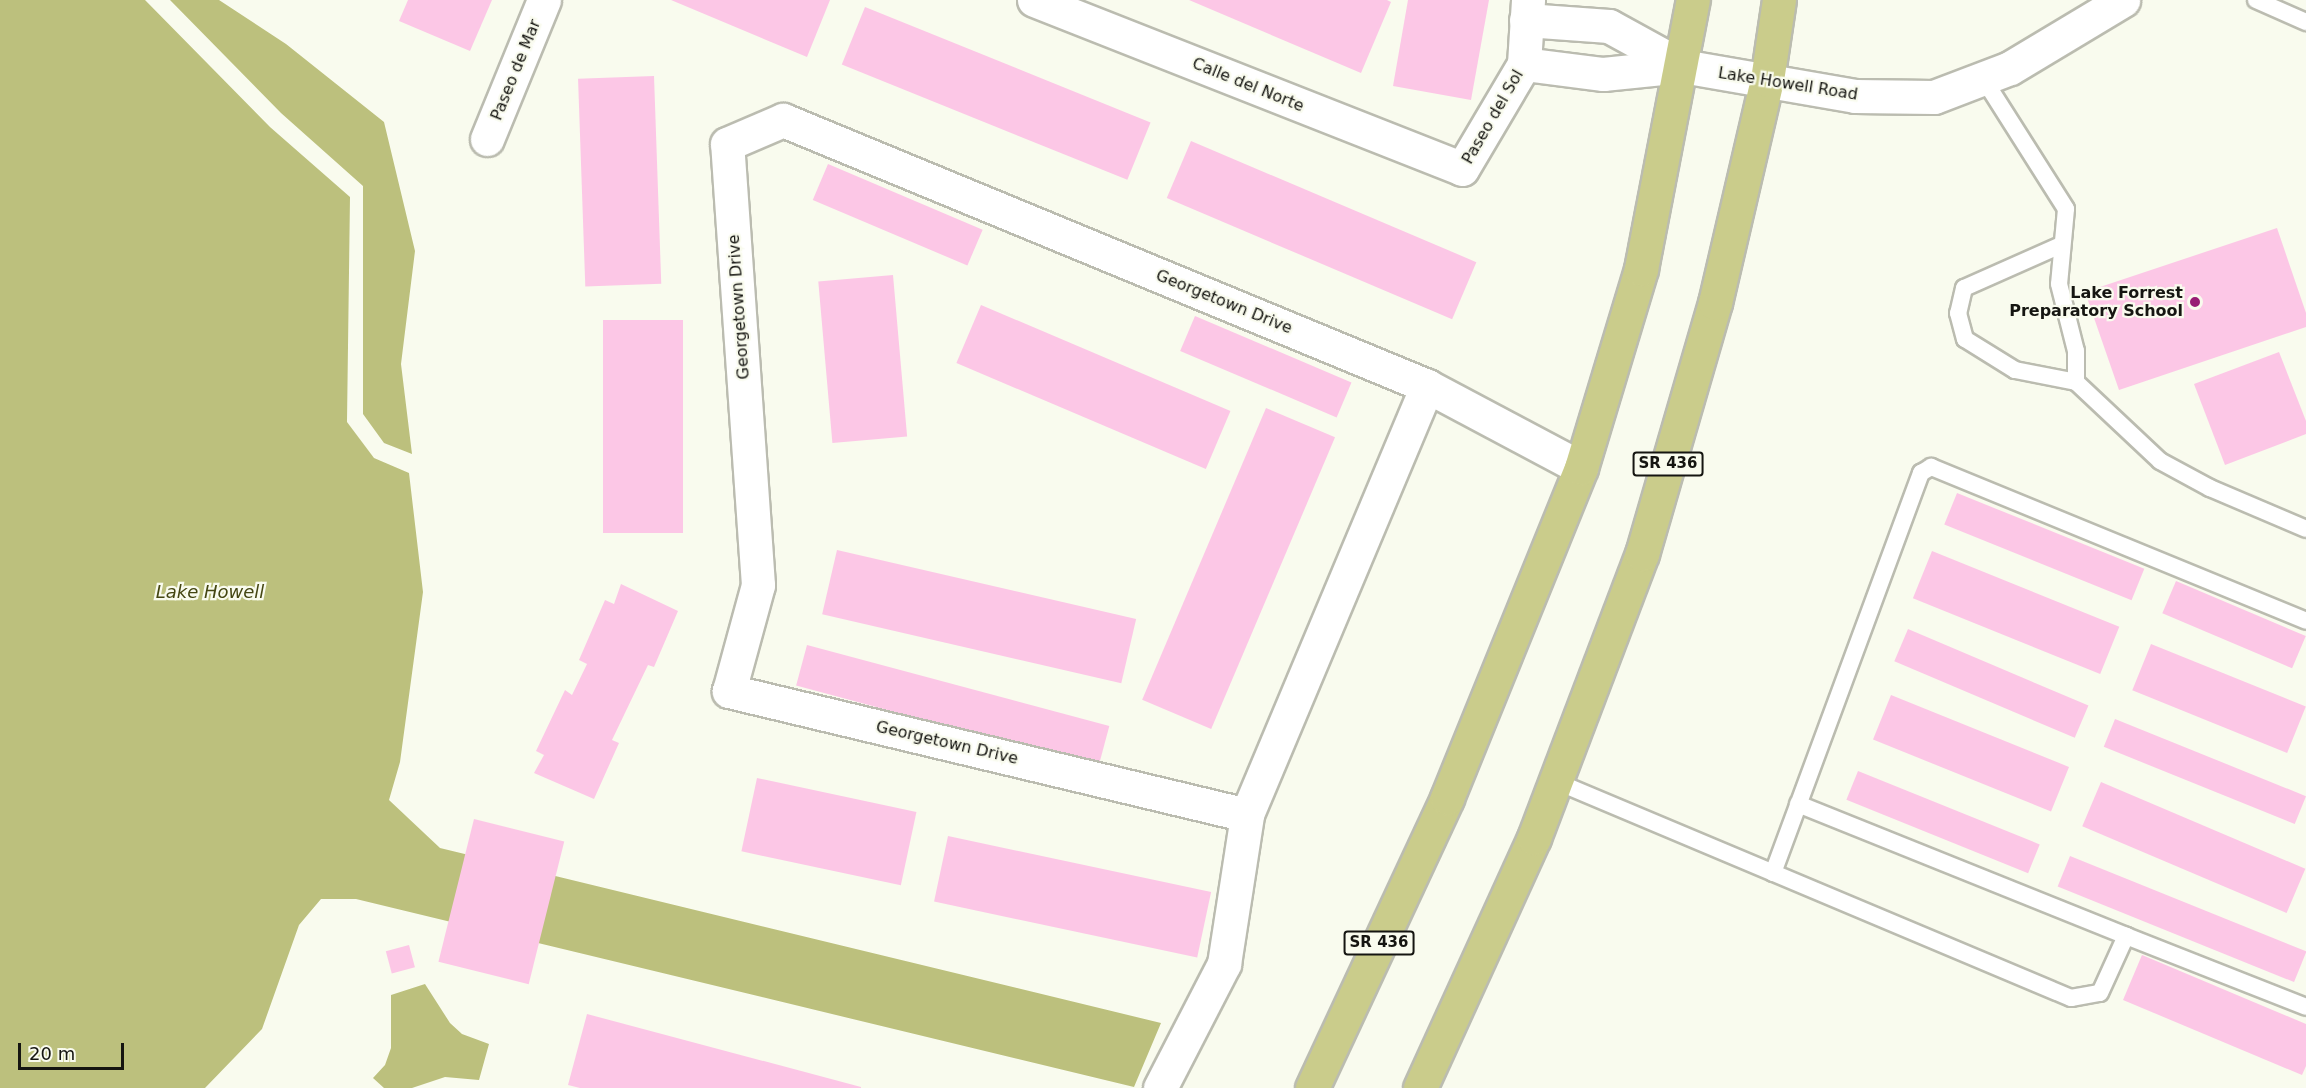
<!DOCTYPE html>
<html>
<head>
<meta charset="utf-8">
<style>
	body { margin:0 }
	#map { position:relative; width:2306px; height:1088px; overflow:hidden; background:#f9fbee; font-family:"DejaVu Sans",sans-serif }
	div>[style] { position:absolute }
	.water>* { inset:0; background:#bcc07d }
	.building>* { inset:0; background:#fcc7e6; transform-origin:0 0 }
	.roads { filter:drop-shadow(2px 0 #bbbcb0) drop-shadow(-2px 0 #bbbcb0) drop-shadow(0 2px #bbbcb0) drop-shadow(0 -2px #bbbcb0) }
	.service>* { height:16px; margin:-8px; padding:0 8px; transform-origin:8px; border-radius:8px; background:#fff }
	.minor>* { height:33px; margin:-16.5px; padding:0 16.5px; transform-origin:16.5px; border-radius:16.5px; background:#fff }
	.tertiary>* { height:33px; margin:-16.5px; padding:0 16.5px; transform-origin:16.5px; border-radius:16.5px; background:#fff }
	.primary>* { height:33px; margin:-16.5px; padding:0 16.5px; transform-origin:16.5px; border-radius:16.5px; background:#cacc8b }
	.dots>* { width:16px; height:16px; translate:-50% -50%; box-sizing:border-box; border:3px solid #f9fbee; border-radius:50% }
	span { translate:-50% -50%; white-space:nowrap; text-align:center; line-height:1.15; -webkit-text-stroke:4.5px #f9fbee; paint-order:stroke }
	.shield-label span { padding:2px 4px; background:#f9fbee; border:2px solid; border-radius:4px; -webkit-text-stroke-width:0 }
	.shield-label { font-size:15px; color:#151511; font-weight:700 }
	.street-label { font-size:16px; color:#151511 }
	.poi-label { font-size:16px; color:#151511; font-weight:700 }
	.right { translate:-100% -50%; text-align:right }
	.water-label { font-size:18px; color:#444612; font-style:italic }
	.scale { position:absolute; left:18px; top:1043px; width:106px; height:27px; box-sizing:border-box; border:3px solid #151511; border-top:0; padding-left:8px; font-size:18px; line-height:21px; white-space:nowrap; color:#151511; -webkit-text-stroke:4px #f9fbee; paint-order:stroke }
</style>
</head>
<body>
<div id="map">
	<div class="water">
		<div style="clip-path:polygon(0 0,145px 0,270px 127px,350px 197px,347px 422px,374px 458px,409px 473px,423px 592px,400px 762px,389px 800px,440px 848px,1161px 1023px,1134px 1087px,356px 899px,321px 899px,299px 925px,262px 1029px,205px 1088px,0 1088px)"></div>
		<div style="clip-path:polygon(170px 0,219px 0,286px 44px,384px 122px,415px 251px,401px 364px,412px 454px,384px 443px,363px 414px,363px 186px,281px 113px)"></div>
		<div style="clip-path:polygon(425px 984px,450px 1023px,462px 1034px,489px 1044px,479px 1080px,445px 1077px,412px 1088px,384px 1088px,373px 1078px,385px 1065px,391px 1048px,391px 995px)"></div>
	</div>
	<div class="building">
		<div style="clip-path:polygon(408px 0,492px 0,470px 51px,399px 21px)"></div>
		<div style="clip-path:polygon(671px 0,830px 0,807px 57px)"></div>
		<div style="clip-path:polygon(1189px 0,1387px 0,1391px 2px,1361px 73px)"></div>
		<div style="clip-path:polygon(1408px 0,1489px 0,1471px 100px,1393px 86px)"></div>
		<div style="left:865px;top:7px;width:308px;height:62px;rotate:22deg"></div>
		<div style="left:654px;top:76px;width:208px;height:76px;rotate:88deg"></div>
		<div style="left:1191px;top:141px;width:310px;height:62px;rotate:23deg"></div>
		<div style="left:828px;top:164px;width:168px;height:39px;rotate:23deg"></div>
		<div style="clip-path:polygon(2277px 228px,2306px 313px,2306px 327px,2119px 390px,2085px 292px)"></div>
		<div style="left:893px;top:275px;width:162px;height:75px;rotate:85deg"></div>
		<div style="left:981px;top:305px;width:271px;height:63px;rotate:23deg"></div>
		<div style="left:1195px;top:316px;width:170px;height:38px;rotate:23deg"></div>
		<div style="left:603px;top:320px;width:80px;height:213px"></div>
		<div style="clip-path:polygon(2279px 352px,2306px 421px,2306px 434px,2225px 465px,2194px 384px)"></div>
		<div style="left:1266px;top:408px;width:75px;height:317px;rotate:23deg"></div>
		<div style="left:1957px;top:493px;width:202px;height:34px;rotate:22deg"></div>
		<div style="left:837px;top:550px;width:307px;height:66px;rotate:13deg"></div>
		<div style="left:1932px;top:551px;width:202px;height:51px;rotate:22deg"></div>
		<div style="left:2176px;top:581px;width:141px;height:35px;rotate:23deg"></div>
		<div style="clip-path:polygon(621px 584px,678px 611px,654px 667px,648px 665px,612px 740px,619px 743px,594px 799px,534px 773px,544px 755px,536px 751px,565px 690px,572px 695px,587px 664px,579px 660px,605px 600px,614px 604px)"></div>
		<div style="left:1908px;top:629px;width:196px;height:35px;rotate:23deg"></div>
		<div style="left:2151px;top:644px;width:167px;height:50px;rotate:22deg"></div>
		<div style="left:807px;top:645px;width:313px;height:42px;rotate:15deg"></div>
		<div style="left:1891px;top:695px;width:192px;height:48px;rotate:22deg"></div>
		<div style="left:2115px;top:719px;width:206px;height:30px;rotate:22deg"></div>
		<div style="left:1858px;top:771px;width:196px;height:31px;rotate:22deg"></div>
		<div style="left:757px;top:778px;width:163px;height:75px;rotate:12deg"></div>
		<div style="left:2101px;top:782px;width:222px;height:48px;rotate:23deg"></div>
		<div style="left:474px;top:819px;width:93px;height:147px;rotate:14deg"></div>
		<div style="left:948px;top:836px;width:269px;height:67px;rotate:12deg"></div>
		<div style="left:2070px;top:856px;width:255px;height:33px;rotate:22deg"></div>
		<div style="left:409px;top:945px;width:23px;height:24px;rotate:75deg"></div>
		<div style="clip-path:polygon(2142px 955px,2306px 1024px,2306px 1066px,2302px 1075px,2123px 1000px)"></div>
		<div style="clip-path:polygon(587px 1014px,861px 1087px,861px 1088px,580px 1088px,568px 1085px)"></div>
	</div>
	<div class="roads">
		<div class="service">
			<div style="left:2256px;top:0;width:55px;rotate:23.7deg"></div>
			<div style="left:1983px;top:78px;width:155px;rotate:57.6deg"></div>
			<div style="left:2066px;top:209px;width:75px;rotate:95.3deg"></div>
			<div style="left:2059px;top:284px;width:69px;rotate:75.8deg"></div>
			<div style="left:2076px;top:351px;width:31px;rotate:90deg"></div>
			<div style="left:2061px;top:245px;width:106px;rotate:156.1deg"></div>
			<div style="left:1964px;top:288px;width:26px;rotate:103deg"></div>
			<div style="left:1958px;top:313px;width:27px;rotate:75deg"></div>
			<div style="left:1965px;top:339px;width:59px;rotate:31.8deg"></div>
			<div style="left:2015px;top:370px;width:62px;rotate:11.1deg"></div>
			<div style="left:2076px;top:382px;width:115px;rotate:43.2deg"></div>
			<div style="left:2160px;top:461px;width:57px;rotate:28.4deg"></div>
			<div style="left:2210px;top:488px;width:104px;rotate:23.1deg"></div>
			<div style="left:1555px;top:781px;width:560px;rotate:22.81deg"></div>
			<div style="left:2071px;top:998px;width:29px;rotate:-10deg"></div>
			<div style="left:2100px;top:993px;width:63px;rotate:-65.5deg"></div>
			<div style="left:2126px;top:936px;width:193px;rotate:21.5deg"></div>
			<div style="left:1798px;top:804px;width:354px;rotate:21.9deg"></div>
			<div style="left:1773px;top:873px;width:427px;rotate:-69.7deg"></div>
			<div style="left:1921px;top:473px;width:12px;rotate:-31deg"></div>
			<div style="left:1931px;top:467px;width:405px;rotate:22.3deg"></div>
		</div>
		<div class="minor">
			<div style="left:1034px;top:0;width:460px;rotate:21.5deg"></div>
			<div style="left:1462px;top:169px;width:122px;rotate:-59.4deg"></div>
			<div style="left:1524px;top:64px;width:64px;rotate:-86.4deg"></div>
			<div style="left:1526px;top:20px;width:83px;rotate:4.1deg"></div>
			<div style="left:1609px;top:26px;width:83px;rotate:28.7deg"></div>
			<div style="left:1524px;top:64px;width:80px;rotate:7.2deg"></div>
			<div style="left:1603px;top:74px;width:79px;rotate:-5.8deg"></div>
			<div style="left:487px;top:139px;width:150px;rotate:-67.7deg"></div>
			<div style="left:1427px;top:386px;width:465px;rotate:112.8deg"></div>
			<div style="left:1247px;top:815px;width:533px;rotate:-166.54deg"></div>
			<div style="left:729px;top:691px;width:110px;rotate:-74.7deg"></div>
			<div style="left:758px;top:585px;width:442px;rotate:-94deg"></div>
			<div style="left:727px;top:144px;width:61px;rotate:-23.2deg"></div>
			<div style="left:783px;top:120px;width:697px;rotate:22.44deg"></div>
			<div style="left:1427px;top:386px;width:174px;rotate:28deg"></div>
			<div style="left:1160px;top:1088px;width:140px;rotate:-62.7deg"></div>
			<div style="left:1224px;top:964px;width:151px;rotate:-81.2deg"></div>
		</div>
		<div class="tertiary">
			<div style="left:1682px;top:66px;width:176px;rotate:9.8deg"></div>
			<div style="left:1855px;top:96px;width:79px;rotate:0.7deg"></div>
			<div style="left:1934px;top:97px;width:81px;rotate:-20.9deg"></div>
			<div style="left:2010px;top:68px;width:132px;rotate:-31deg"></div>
		</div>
		<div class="primary">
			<div style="left:1312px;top:1088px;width:320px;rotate:-65deg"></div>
			<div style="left:1447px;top:798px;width:356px;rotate:-67.9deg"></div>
			<div style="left:1581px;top:468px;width:208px;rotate:-73.2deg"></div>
			<div style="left:1641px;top:269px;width:274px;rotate:-79.1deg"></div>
			<div style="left:1420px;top:1088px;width:275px;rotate:-65.5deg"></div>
			<div style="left:1534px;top:838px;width:304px;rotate:-69.2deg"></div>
			<div style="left:1642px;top:554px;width:261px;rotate:-73.8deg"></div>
			<div style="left:1715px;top:303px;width:229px;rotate:-76.9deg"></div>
			<div style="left:1767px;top:80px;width:81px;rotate:-81.5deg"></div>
		</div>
	</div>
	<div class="dots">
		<div style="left:2195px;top:302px;background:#981c74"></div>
	</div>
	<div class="shield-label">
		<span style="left:1668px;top:464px">SR 436</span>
		<span style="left:1379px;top:943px">SR 436</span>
	</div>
	<div class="street-label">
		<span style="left:516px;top:70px;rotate:-68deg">Paseo de Mar</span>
		<span style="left:1788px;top:84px;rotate:9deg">Lake Howell Road</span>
		<span style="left:1248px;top:85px;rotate:22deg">Calle del Norte</span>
		<span style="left:1493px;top:117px;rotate:-60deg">Paseo del Sol</span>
		<span style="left:1224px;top:302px;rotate:22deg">Georgetown Drive</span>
		<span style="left:739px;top:307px;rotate:-94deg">Georgetown Drive</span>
		<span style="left:947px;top:743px;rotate:13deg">Georgetown Drive</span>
	</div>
	<div class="poi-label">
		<span class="right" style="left:2183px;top:302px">Lake Forrest<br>Preparatory School</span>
	</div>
	<div class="water-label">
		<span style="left:210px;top:592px">Lake Howell</span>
	</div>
	<div class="scale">20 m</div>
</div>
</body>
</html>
